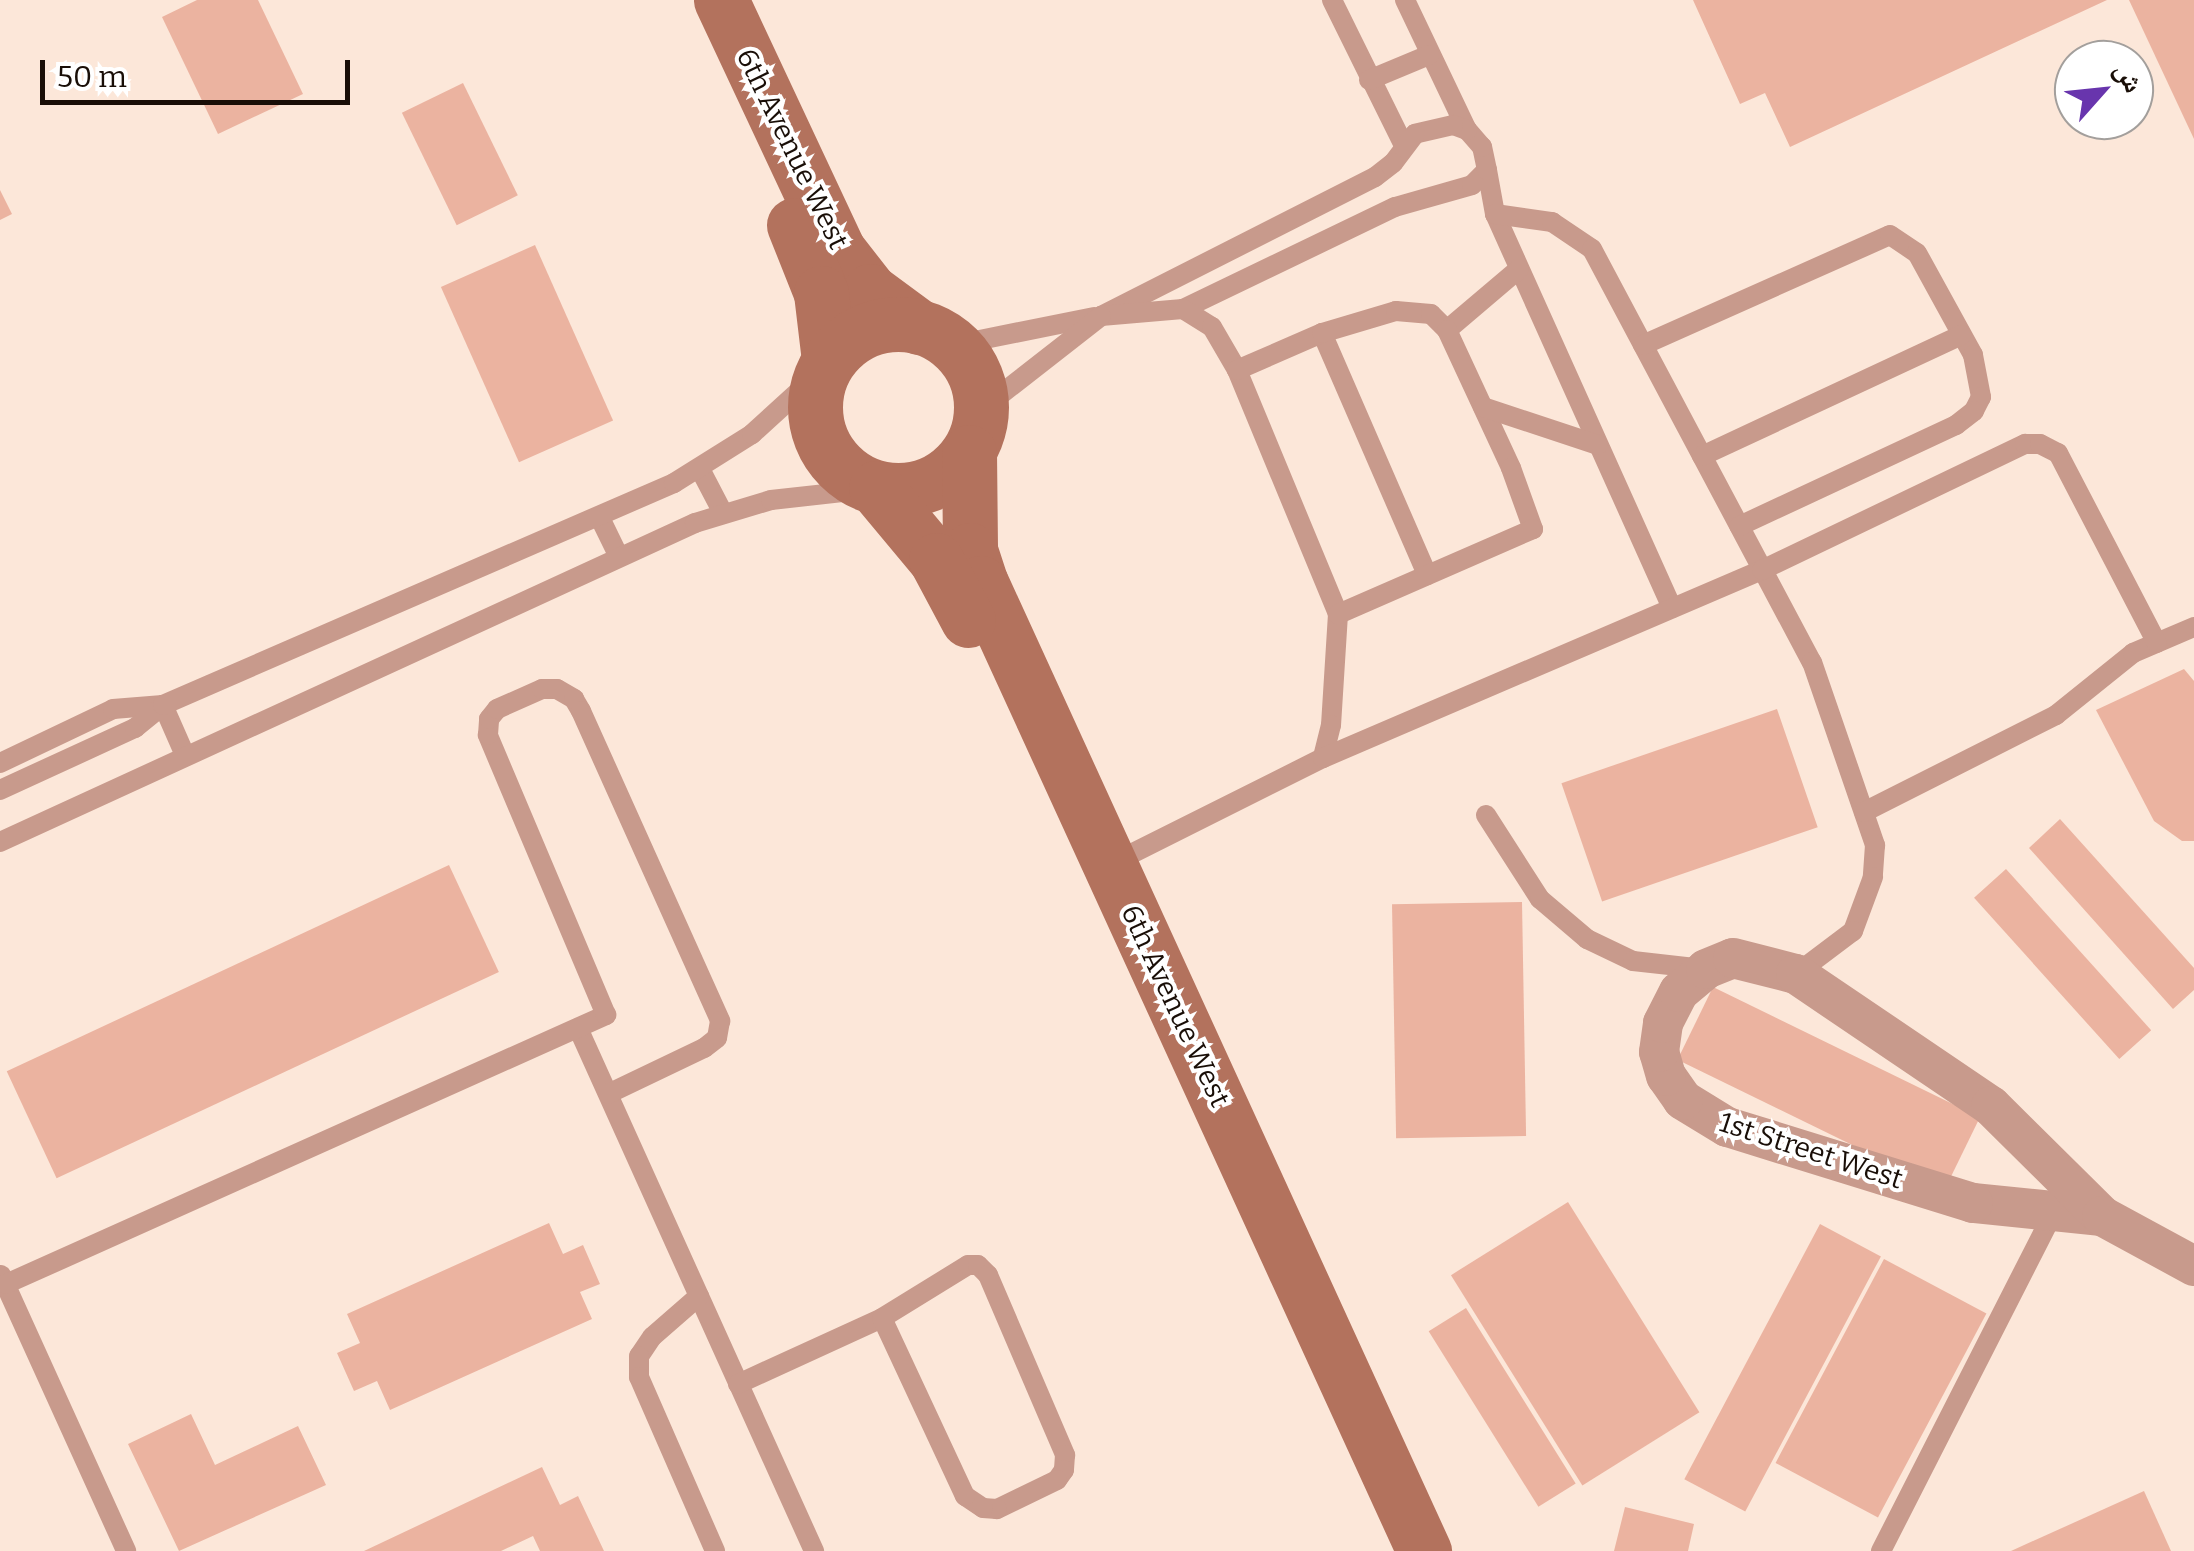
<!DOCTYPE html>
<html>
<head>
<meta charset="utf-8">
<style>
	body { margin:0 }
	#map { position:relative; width:2194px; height:1551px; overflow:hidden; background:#fce7d9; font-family:Bitter,"Noto Naskh Arabic",serif }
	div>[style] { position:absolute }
	.building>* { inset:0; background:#ebb3a0; transform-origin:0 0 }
	.lane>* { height:20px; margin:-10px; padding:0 10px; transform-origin:10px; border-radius:10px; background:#c89a8c }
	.street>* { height:40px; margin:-20px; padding:0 20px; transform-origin:20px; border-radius:20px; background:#c89a8c }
	.secondary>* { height:55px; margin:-27.5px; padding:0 27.5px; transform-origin:27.5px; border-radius:27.5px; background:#b3725d }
	.secondary>.ring { margin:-27.5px; padding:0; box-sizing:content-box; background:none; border:55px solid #b3725d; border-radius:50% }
	span { translate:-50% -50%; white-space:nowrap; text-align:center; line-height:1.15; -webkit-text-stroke:8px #fff; paint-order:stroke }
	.street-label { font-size:28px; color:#190e07 }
	.north { position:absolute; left:2054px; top:40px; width:100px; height:100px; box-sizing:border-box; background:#fff; border:2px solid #a39f9c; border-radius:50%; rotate:63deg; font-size:28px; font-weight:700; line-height:40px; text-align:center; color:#190e07 }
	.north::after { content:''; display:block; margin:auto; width:35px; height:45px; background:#6835ad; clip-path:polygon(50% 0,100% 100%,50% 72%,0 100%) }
	.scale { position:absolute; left:40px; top:60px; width:310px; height:45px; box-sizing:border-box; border:5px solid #190e07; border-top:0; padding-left:12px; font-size:30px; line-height:35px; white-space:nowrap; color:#190e07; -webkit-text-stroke:8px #fff; paint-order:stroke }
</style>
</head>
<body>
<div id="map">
	<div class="building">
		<div style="clip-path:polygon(197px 0,258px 0,303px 94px,218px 134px,162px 17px)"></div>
		<div style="clip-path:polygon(1693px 0,2107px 0,1790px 147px,1765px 93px,1740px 104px)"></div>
		<div style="clip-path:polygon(2129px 0,2194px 0,2194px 139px)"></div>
		<div style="left:463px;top:83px;width:125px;height:68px;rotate:64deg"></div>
		<div style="clip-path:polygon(0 190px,12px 214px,0 220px)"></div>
		<div style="left:535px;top:245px;width:192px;height:103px;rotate:66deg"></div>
		<div style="clip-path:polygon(2184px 669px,2194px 681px,2194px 841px,2182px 841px,2154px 821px,2096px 710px)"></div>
		<div style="left:1777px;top:709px;width:125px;height:228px;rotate:71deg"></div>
		<div style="clip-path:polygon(2060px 819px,2194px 968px,2194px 990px,2173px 1009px,2029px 848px)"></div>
		<div style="left:449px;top:865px;width:118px;height:488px;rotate:65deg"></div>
		<div style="left:2006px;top:869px;width:217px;height:43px;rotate:48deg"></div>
		<div style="left:1522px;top:902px;width:234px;height:130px;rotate:89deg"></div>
		<div style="left:1713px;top:987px;width:297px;height:81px;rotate:26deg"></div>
		<div style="left:1568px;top:1202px;width:248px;height:138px;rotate:58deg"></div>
		<div style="clip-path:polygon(549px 1223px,563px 1254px,583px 1245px,600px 1284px,580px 1292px,592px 1319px,390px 1410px,377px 1381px,354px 1391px,337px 1353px,360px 1343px,347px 1314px)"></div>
		<div style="left:1820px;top:1224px;width:69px;height:289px;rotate:28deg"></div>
		<div style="left:1884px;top:1259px;width:116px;height:231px;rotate:28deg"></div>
		<div style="left:1466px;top:1308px;width:207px;height:44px;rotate:58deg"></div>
		<div style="clip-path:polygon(191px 1414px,215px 1465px,298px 1426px,326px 1485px,179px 1551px,128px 1444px)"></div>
		<div style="clip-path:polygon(542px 1467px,560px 1505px,578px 1496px,604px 1551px,540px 1551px,533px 1536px,501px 1551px,364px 1551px)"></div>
		<div style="clip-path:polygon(2144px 1491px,2171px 1551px,2011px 1551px)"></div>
		<div style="clip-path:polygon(1625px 1507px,1694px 1524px,1688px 1551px,1614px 1551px)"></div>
	</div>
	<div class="lane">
		<div style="left:1332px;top:0;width:163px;rotate:63.7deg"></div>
		<div style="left:1405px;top:0;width:144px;rotate:64.5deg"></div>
		<div style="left:1369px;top:80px;width:65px;rotate:-22.6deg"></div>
		<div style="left:1487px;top:170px;width:45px;rotate:79.7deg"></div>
		<div style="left:1495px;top:214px;width:432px;rotate:65.8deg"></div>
		<div style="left:1495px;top:214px;width:58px;rotate:8deg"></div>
		<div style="left:1552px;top:222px;width:48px;rotate:34deg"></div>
		<div style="left:1592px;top:249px;width:468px;rotate:62deg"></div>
		<div style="left:1812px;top:662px;width:194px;rotate:71deg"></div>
		<div style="left:1875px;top:845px;width:32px;rotate:94deg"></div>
		<div style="left:1873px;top:877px;width:58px;rotate:110.3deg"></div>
		<div style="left:1853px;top:931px;width:71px;rotate:143deg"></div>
		<div style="left:1183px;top:309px;width:235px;rotate:-25.7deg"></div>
		<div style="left:1395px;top:207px;width:80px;rotate:-15.9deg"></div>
		<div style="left:1472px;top:185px;width:21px;rotate:-45deg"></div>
		<div style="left:1487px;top:170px;width:24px;rotate:-102deg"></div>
		<div style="left:1482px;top:147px;width:23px;rotate:-131deg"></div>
		<div style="left:1467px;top:130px;width:15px;rotate:-160deg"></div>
		<div style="left:1453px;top:125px;width:39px;rotate:167deg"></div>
		<div style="left:1415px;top:134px;width:36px;rotate:127deg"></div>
		<div style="left:1393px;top:163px;width:23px;rotate:142deg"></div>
		<div style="left:1375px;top:177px;width:307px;rotate:153.1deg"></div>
		<div style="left:1101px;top:316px;width:82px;rotate:-4.9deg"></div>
		<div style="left:1183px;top:309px;width:34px;rotate:32deg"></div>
		<div style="left:1212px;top:327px;width:50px;rotate:59.8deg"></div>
		<div style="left:1237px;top:370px;width:264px;rotate:67.5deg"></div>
		<div style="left:1338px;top:614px;width:111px;rotate:93.6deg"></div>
		<div style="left:1331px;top:725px;width:34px;rotate:104deg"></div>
		<div style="left:1447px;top:330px;width:94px;rotate:-40.3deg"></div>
		<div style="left:1322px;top:333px;width:264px;rotate:66.5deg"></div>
		<div style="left:955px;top:345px;width:142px;rotate:-11.4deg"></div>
		<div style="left:1643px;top:345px;width:270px;rotate:-24deg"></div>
		<div style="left:1890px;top:235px;width:32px;rotate:34deg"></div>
		<div style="left:1917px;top:253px;width:116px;rotate:61.2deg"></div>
		<div style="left:1973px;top:355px;width:43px;rotate:79.2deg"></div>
		<div style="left:1981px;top:397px;width:16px;rotate:117deg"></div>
		<div style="left:1974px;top:411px;width:23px;rotate:142deg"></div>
		<div style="left:1956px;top:425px;width:239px;rotate:155deg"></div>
		<div style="left:1237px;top:370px;width:93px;rotate:-23.5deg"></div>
		<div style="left:1322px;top:333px;width:77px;rotate:-16.6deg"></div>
		<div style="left:1396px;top:311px;width:35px;rotate:5deg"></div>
		<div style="left:1431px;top:314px;width:23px;rotate:45deg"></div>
		<div style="left:1447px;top:330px;width:152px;rotate:65.1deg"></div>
		<div style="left:1511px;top:468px;width:65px;rotate:70.2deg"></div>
		<div style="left:1533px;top:529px;width:213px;rotate:156.4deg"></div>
		<div style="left:1483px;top:407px;width:121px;rotate:18.3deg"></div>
		<div style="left:982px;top:409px;width:151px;rotate:-38deg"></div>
		<div style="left:1702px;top:456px;width:286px;rotate:-25deg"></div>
		<div style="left:700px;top:469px;width:50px;rotate:62.4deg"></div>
		<div style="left:600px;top:518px;width:43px;rotate:64deg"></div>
		<div style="left:163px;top:705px;width:55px;rotate:66.3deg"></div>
		<div style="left:0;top:763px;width:125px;rotate:-25.5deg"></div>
		<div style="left:113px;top:709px;width:50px;rotate:-4.6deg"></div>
		<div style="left:0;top:790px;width:149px;rotate:-24.7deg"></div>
		<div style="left:135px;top:728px;width:36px;rotate:-39deg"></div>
		<div style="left:163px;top:705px;width:557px;rotate:-23.48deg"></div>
		<div style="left:674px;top:483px;width:92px;rotate:-32.1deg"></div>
		<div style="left:752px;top:434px;width:93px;rotate:-42.4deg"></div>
		<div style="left:1864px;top:812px;width:215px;rotate:-26.8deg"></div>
		<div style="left:2056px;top:715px;width:99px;rotate:-38.8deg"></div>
		<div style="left:2133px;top:653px;width:66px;rotate:-23.1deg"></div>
		<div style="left:1486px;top:815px;width:100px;rotate:57.3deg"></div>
		<div style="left:1540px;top:899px;width:62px;rotate:40.4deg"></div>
		<div style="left:1587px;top:939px;width:51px;rotate:25.6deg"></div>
		<div style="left:1633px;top:961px;width:71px;rotate:6.4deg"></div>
		<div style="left:0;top:842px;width:765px;rotate:-24.65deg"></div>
		<div style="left:695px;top:523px;width:79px;rotate:-16.8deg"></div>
		<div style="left:771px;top:500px;width:101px;rotate:-6.3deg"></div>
		<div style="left:1113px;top:863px;width:235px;rotate:-26.6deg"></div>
		<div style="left:1323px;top:758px;width:478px;rotate:-23.2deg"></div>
		<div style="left:1762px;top:570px;width:292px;rotate:-25.6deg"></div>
		<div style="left:2025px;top:444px;width:15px"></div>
		<div style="left:2040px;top:444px;width:20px;rotate:27deg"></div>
		<div style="left:2058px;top:453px;width:214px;rotate:62.5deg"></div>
		<div style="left:578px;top:1028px;width:574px;rotate:65.71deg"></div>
		<div style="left:1px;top:1275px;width:303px;rotate:65.6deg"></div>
		<div style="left:6px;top:1284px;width:658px;rotate:-24.15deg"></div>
		<div style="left:606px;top:1015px;width:304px;rotate:-112.9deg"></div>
		<div style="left:488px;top:735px;width:16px;rotate:-86deg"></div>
		<div style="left:489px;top:719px;width:13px;rotate:-51deg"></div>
		<div style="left:497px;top:709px;width:49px;rotate:-24deg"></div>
		<div style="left:542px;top:689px;width:15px"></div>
		<div style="left:557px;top:689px;width:20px;rotate:30deg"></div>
		<div style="left:574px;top:699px;width:14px;rotate:60deg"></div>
		<div style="left:581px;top:711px;width:340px;rotate:65.8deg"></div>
		<div style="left:720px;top:1021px;width:17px;rotate:100deg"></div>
		<div style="left:717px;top:1038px;width:16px;rotate:142deg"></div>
		<div style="left:704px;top:1048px;width:106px;rotate:154.4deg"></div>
		<div style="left:699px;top:1296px;width:62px;rotate:138.9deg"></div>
		<div style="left:652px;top:1337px;width:23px;rotate:124deg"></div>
		<div style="left:639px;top:1356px;width:21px;rotate:90deg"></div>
		<div style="left:639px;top:1377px;width:190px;rotate:66.4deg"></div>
		<div style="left:738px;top:1384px;width:158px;rotate:-24.6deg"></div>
		<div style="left:882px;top:1318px;width:101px;rotate:-31.6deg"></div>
		<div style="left:968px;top:1265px;width:10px"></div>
		<div style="left:978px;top:1265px;width:14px;rotate:45deg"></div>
		<div style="left:988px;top:1275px;width:196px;rotate:66.8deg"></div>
		<div style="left:1065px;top:1455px;width:15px;rotate:94deg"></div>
		<div style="left:1064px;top:1470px;width:12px;rotate:125deg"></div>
		<div style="left:1057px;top:1480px;width:67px;rotate:154.2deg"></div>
		<div style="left:997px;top:1509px;width:14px;rotate:-176deg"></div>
		<div style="left:983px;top:1508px;width:22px;rotate:-146deg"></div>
		<div style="left:965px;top:1496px;width:196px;rotate:-115deg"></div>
		<div style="left:1881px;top:1551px;width:381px;rotate:-63deg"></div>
	</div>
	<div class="street">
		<div style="left:2102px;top:1216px;width:130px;rotate:-174.2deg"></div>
		<div style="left:1973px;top:1203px;width:257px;rotate:-162.8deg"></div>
		<div style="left:1727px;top:1127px;width:52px;rotate:-148.5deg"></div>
		<div style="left:1683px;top:1100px;width:29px;rotate:-125deg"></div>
		<div style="left:1666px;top:1076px;width:25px;rotate:-106deg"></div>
		<div style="left:1659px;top:1052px;width:29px;rotate:-82deg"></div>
		<div style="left:1663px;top:1023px;width:35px;rotate:-63deg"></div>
		<div style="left:1679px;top:992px;width:35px;rotate:-40deg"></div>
		<div style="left:1706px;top:969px;width:29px;rotate:-22deg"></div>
		<div style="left:1733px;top:958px;width:65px;rotate:14.3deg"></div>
		<div style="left:1796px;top:974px;width:235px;rotate:34.1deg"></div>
		<div style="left:1991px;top:1106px;width:156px;rotate:44.7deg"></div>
		<div style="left:2102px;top:1216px;width:105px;rotate:28.5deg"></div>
	</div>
	<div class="secondary">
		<div style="left:721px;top:0;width:276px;rotate:64.9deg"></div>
		<div style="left:838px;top:250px;width:52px;rotate:52deg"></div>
		<div style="left:870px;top:291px;width:61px;rotate:36.3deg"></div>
		<div style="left:794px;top:225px;width:73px;rotate:68.3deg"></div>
		<div style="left:821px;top:293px;width:67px;rotate:83.2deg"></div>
		<div class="ring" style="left:815px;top:324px;width:111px;height:111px"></div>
		<div style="left:969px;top:452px;width:98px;rotate:89.4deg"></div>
		<div style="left:970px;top:550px;width:35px;rotate:72deg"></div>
		<div style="left:981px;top:583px;width:1065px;rotate:65.41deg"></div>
		<div style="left:876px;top:488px;width:94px;rotate:50.2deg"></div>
		<div style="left:936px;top:560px;width:68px;rotate:61.9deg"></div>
	</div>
	<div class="street-label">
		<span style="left:792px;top:149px;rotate:64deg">6th Avenue West</span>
		<span style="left:1175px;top:1006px;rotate:65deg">6th Avenue West</span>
		<span style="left:1811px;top:1151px;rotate:18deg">1st Street West</span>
	</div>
	<div class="north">ش</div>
	<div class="scale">50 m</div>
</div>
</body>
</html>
